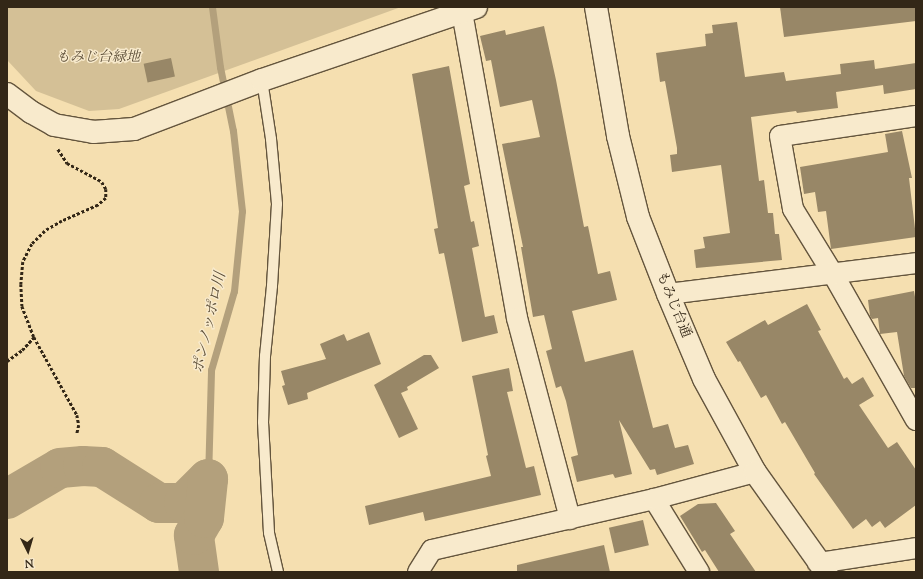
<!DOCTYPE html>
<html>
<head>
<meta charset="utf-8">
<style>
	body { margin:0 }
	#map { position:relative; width:923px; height:579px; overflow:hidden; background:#f5dfb0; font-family:"Sorts Mill Goudy","Noto Serif JP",serif }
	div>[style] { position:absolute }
	.green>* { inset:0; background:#d4c096 }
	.stream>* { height:7px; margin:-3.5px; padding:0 3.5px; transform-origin:3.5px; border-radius:3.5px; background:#b3a07c }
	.river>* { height:40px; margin:-20px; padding:0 20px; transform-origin:20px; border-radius:20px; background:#b3a07c }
	.building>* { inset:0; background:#988767; transform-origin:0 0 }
	.path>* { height:2.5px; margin-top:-1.25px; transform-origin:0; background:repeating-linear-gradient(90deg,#332717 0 3px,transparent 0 5px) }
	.roads { filter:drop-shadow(1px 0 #64553d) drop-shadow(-1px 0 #64553d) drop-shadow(0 1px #64553d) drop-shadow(0 -1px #64553d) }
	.service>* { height:10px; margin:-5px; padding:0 5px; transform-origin:5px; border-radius:5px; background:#f8eacc }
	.minor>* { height:20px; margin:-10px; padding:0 10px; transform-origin:10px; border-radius:10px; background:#f8eacc }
	.tertiary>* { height:22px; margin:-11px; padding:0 11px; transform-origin:11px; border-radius:11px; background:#f8eacc }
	span { translate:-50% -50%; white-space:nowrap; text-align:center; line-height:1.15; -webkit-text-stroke:3px #f8eacc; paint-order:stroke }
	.park-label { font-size:14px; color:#5b4d37; font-style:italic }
	.street-label { font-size:14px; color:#332717 }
	.water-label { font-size:15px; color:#594b35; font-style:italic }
	.frame { position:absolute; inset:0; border:8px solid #332717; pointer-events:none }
	.north { position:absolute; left:8px; top:531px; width:40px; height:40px; -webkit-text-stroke:3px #f8eacc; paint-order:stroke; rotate:175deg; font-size:11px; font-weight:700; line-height:16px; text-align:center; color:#332717 }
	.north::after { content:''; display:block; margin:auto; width:14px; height:18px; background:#332717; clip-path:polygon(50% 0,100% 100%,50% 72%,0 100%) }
</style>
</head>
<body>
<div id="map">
	<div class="green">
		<div style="clip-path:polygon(7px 7px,401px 7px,119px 109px,89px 111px,36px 91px,7px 60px)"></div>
	</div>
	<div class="stream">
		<div style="left:208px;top:479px;width:109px;rotate:-88.4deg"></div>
		<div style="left:211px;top:370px;width:82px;rotate:-73.8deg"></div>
		<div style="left:234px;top:291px;width:80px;rotate:-84.3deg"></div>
		<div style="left:242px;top:211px;width:81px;rotate:-96.4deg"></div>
		<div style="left:233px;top:131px;width:65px;rotate:-101.5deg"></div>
		<div style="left:220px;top:67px;width:61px;rotate:-97.6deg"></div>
	</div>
	<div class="river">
		<div style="left:7px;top:499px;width:61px;rotate:-30.3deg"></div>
		<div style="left:60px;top:468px;width:23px;rotate:-5deg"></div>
		<div style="left:83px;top:466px;width:19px;rotate:3deg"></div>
		<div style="left:102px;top:467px;width:67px;rotate:32.3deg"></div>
		<div style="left:159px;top:503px;width:25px"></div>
		<div style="left:184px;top:503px;width:34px;rotate:-45deg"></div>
		<div style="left:199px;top:572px;width:37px;rotate:-98deg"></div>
		<div style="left:194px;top:535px;width:20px;rotate:-60deg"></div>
		<div style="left:204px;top:518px;width:39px;rotate:-84deg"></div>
	</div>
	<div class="building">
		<div style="clip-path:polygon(780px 7px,916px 7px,916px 21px,784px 37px)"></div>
		<div style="clip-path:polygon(737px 22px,745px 77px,784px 72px,786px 81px,841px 74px,840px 64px,874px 60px,875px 69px,916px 63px,916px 89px,884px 94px,883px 85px,836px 92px,838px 108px,797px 113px,796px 111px,751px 117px,759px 181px,764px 180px,768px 213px,773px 213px,775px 234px,779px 234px,782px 260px,696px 268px,694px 250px,705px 248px,703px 237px,730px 233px,721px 165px,672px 172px,670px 155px,677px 154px,677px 148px,665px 81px,660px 82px,656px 53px,706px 46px,705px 34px,713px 33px,712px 25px)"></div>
		<div style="clip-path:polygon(544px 26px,556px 80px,584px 227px,588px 226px,598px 274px,610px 271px,617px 300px,572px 311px,585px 362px,633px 350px,653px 428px,668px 424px,675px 448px,688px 445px,694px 464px,657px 475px,655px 469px,650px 470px,619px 420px,632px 474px,615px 478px,613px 474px,577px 482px,571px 457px,578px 455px,566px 401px,561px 386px,556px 388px,546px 351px,552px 349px,544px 315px,533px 317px,521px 247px,523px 247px,502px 144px,540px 137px,532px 100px,500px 107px,491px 60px,486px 61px,480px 36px,505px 30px,506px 35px)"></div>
		<div style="left:171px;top:58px;width:19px;height:28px;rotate:78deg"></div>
		<div style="clip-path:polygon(449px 66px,470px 184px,464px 186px,471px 222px,474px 221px,479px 246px,472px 248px,485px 317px,494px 315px,498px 333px,462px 342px,444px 253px,439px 254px,434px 229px,438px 228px,412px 74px)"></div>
		<div style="clip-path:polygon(902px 131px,912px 178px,909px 178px,916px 237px,831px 249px,826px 211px,818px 212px,815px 192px,804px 194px,800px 167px,888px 152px,885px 134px)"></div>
		<div style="clip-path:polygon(914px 291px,916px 303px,916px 388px,911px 388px,904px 376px,897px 332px,880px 334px,878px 318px,872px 319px,870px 316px,868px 300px)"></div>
		<div style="clip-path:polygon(807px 304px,821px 330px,818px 331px,844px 379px,847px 377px,852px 384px,863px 377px,874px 396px,859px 405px,888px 448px,897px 442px,916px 470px,916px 505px,885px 528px,880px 521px,872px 527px,866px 519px,853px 529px,814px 474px,815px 473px,785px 422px,782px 424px,766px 395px,761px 398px,740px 361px,738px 362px,726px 342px,765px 320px,768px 325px)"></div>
		<div style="clip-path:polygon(369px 332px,381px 364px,307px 393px,308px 399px,288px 405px,282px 386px,285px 385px,281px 371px,326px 359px,320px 344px,344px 334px,347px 341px)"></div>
		<div style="clip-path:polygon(424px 355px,431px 355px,439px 368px,407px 387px,408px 390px,401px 393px,418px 429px,399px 438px,374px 385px)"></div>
		<div style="clip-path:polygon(509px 368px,513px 391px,507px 392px,526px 468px,534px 466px,541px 495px,425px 521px,423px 512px,369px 525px,365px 506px,491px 476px,486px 456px,488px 455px,472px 376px)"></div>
		<div style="clip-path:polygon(716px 503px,735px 531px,730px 534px,756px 572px,719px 572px,705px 550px,702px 552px,680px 516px,698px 504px)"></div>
		<div style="left:643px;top:520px;width:26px;height:35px;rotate:77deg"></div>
		<div style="clip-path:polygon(604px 545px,610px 572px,517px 572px,517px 565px)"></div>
	</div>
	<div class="path">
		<div style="left:58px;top:149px;width:17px;rotate:57deg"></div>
		<div style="left:67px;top:163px;width:40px;rotate:28deg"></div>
		<div style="left:102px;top:182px;width:8px;rotate:60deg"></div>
		<div style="left:106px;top:189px;width:9px;rotate:90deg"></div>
		<div style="left:106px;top:198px;width:11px;rotate:139deg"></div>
		<div style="left:98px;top:205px;width:39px;rotate:156deg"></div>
		<div style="left:62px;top:221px;width:20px;rotate:150deg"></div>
		<div style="left:45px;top:231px;width:18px;rotate:135deg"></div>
		<div style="left:32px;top:244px;width:20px;rotate:117deg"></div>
		<div style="left:23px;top:262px;width:22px;rotate:95deg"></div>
		<div style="left:21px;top:284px;width:22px;rotate:87deg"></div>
		<div style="left:22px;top:306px;width:33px;rotate:69deg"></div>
		<div style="left:34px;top:337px;width:89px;rotate:61.1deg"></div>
		<div style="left:77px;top:415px;width:10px;rotate:79deg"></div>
		<div style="left:79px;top:425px;width:9px;rotate:103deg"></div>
		<div style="left:7px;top:361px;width:19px;rotate:-36deg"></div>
		<div style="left:22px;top:350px;width:18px;rotate:-47deg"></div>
	</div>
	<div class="roads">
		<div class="service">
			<div style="left:262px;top:80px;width:60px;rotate:81.3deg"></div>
			<div style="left:271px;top:139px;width:65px;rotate:84.7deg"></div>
			<div style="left:277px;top:204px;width:82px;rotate:93.5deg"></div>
			<div style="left:272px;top:286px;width:70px;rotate:95.7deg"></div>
			<div style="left:265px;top:356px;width:66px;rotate:91.7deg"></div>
			<div style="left:263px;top:422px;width:111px;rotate:86.9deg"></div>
			<div style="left:269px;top:533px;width:40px;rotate:77deg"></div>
		</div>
		<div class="minor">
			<div style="left:462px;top:12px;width:311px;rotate:79.8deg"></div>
			<div style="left:517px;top:318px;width:208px;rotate:75.2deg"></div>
			<div style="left:916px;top:116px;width:137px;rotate:171.6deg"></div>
			<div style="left:780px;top:136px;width:74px;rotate:79.9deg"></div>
			<div style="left:793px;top:209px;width:76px;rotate:58.4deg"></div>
			<div style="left:833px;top:274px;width:168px;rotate:60.4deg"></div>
			<div style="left:668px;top:294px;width:250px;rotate:-7.1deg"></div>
			<div style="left:654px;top:499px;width:86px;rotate:58.3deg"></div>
			<div style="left:818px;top:563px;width:99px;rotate:-8.7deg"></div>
			<div style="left:418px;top:572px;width:26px;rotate:-58deg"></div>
			<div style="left:432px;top:550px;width:228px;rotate:-12.9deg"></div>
			<div style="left:654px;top:499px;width:105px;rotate:-15deg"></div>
		</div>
		<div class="tertiary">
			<div style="left:596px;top:7px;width:131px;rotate:80.3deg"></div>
			<div style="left:618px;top:136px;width:83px;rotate:76.1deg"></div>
			<div style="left:638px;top:217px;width:83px;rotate:68.7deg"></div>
			<div style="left:668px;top:294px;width:92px;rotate:67deg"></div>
			<div style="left:704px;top:379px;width:106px;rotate:61.3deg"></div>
			<div style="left:755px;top:472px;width:123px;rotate:54.6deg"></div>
			<div style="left:7px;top:94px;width:30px;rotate:37deg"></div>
			<div style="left:31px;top:112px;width:26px;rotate:29deg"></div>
			<div style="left:54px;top:125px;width:40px;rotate:10deg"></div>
			<div style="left:93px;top:132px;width:41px;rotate:-4.2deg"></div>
			<div style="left:134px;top:129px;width:137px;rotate:-20.9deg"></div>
			<div style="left:262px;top:80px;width:226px;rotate:-18.8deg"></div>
		</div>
	</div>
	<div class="park-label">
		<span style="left:98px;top:58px">もみじ台緑地</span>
	</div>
	<div class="street-label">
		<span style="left:673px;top:305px;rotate:68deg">もみじ台通</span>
	</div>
	<div class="water-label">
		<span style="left:210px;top:323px;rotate:-77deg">ポンノッポロ川</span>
	</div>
	<div class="frame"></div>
	<div class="north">N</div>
</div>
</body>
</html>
